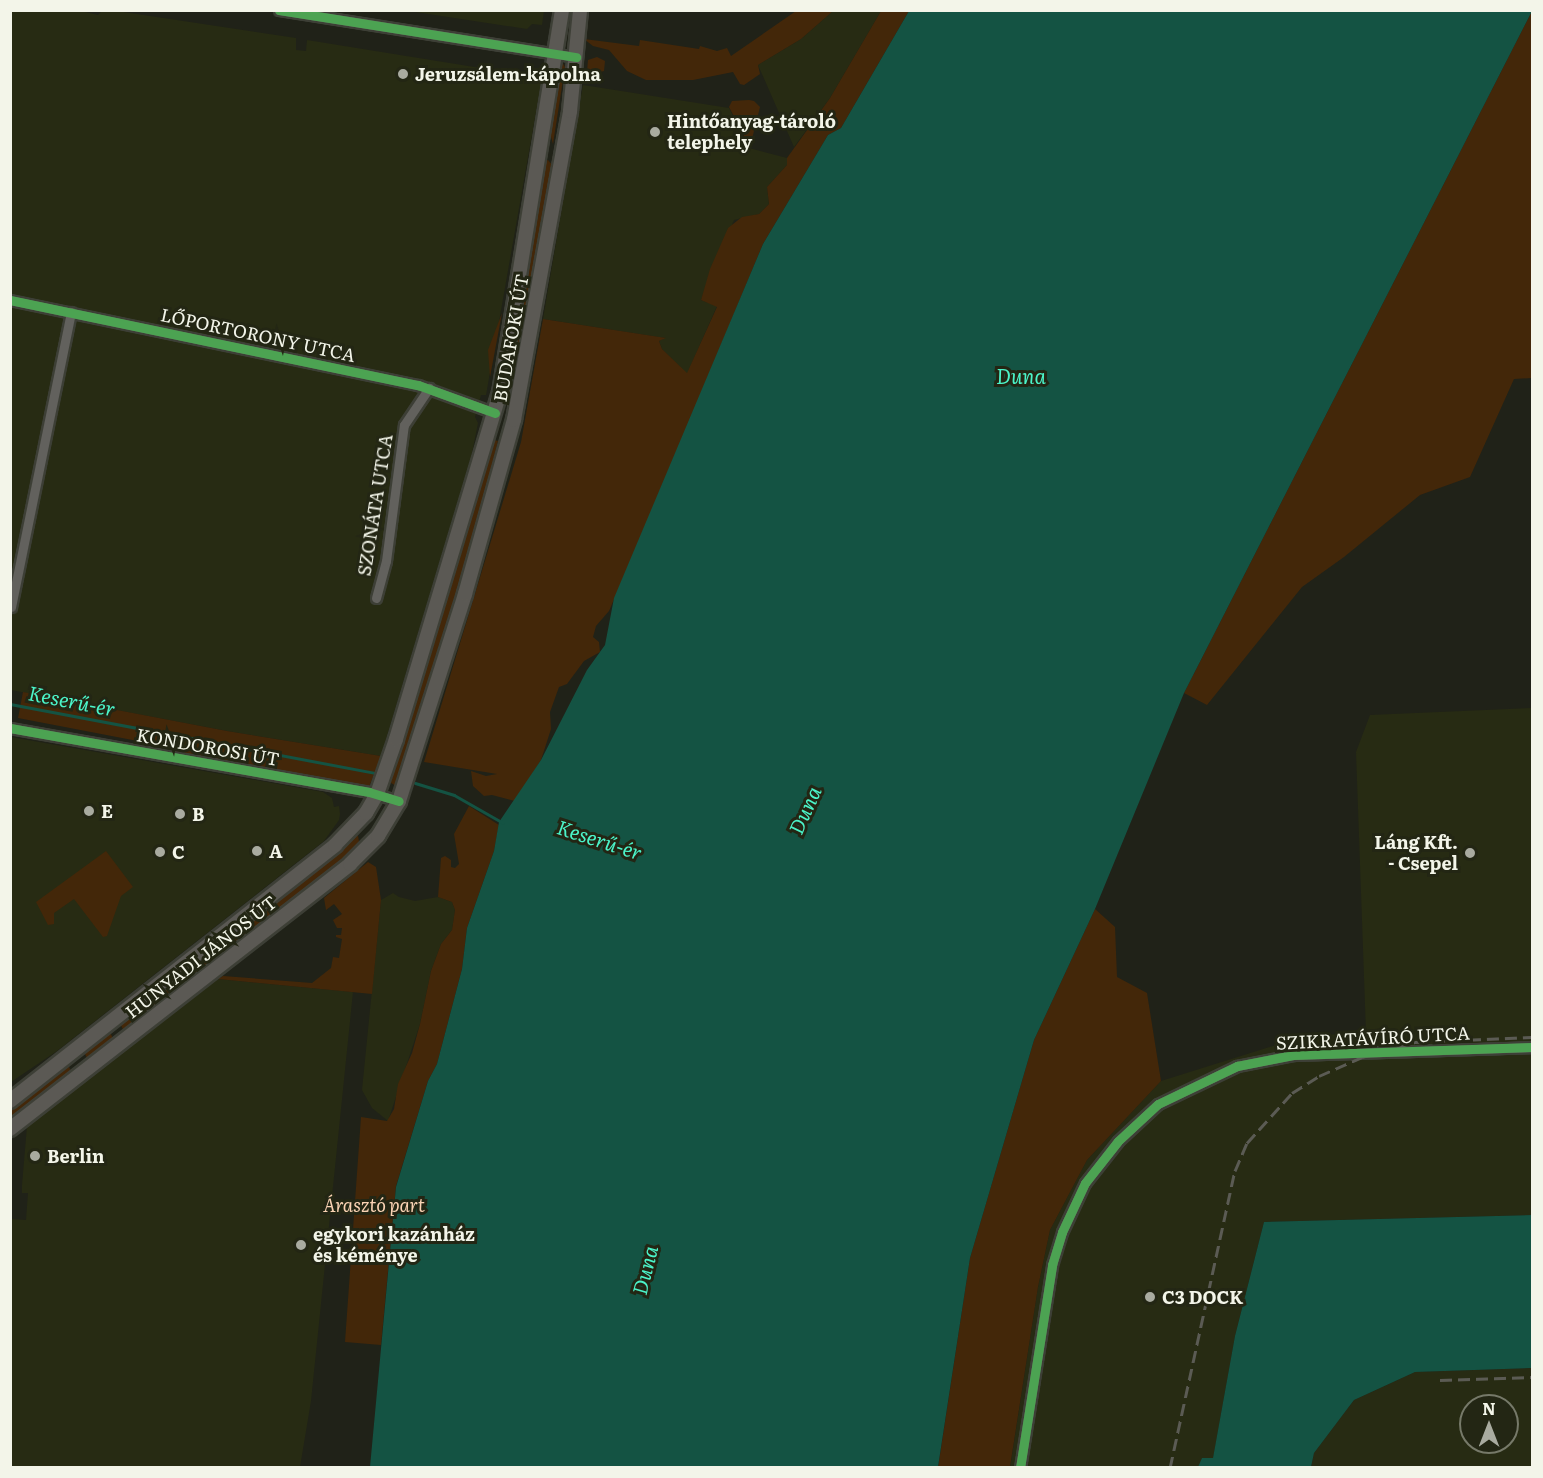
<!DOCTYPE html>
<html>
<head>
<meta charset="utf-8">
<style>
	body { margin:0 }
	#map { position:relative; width:1543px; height:1478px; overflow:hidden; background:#202218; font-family:Literata,serif }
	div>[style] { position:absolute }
	.built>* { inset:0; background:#272b13 }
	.green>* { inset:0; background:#432709 }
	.water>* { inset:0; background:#145343 }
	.stream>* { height:3px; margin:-1.5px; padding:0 1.5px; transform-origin:1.5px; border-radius:1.5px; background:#145343 }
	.roads { filter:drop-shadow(2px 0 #3d3f36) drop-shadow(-2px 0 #3d3f36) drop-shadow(0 2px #3d3f36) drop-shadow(0 -2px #3d3f36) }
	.minor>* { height:9px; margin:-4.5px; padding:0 4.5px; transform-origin:4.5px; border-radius:4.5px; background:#62615d }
	.secondary>* { height:14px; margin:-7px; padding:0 7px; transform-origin:7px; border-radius:7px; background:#5b5954 }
	.rail>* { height:3px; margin-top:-1.5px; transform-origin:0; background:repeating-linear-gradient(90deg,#5b5b54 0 12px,transparent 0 18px) }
	.cycleway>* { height:9px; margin:-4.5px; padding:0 4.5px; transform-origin:4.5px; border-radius:4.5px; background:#4ca352 }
	.dots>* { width:16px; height:16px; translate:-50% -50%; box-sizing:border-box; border:3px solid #232614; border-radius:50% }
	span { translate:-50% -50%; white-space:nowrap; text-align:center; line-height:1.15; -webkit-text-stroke:6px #232614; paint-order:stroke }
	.poi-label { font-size:18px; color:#f3f5e9; font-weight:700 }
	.left { translate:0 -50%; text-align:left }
	.right { translate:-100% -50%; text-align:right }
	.street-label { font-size:18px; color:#f3f5e9 }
	.park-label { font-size:18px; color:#fad3b4; font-style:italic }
	.water-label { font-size:20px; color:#4bf4c9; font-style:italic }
	.frame { position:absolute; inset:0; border:12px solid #f3f5e9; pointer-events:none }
	.north { position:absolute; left:1459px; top:1394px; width:60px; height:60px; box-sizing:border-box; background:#232614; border:2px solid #767969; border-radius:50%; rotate:0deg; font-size:16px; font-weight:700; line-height:24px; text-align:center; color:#f3f5e9 }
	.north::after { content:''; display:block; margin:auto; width:21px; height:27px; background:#a9aba0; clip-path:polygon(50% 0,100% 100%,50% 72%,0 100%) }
</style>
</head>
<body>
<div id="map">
	<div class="built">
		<div style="clip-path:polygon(10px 11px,81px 11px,98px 15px,102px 11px,117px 11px,296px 38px,296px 50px,306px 51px,307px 40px,542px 78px,486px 395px,481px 395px,475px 417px,478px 423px,471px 458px,381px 756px,227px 731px,11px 690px)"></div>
		<div style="clip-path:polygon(409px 11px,544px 10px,544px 11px,542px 25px,532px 24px,527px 29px)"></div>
		<div style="clip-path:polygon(833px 11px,881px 11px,830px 98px,794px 147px,758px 65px,801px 39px)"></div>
		<div style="clip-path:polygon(583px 85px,729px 108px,749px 148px,787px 158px,787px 165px,767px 187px,769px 204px,759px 214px,734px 220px,701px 300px,717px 306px,687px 374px,662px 349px,659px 341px,665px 338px,543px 319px)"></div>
		<div style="clip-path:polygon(1532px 708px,1532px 1215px,1264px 1222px,1235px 1336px,1213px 1459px,1202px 1458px,1198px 1468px,1010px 1468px,1038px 1287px,1050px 1230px,1087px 1160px,1161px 1081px,1305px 1036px,1366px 1033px,1356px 752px,1370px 715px)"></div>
		<div style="clip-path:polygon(11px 737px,323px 792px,332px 798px,334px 807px,339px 806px,340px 814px,339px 820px,324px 841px,57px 1051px,11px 1082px)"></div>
		<div style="clip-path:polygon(393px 893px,399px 897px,415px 901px,438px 897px,452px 902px,455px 910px,452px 930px,441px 944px,431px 971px,420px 1024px,388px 1121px,372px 1108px,362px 1090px,381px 900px)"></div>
		<div style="clip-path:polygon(218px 979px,353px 992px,311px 1401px,300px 1467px,11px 1467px,10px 1219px,26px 1220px,28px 1193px,22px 1193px,22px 1185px,27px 1126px,97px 1069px)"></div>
		<div style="clip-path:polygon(evenodd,1532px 1368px,1532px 1467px,1311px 1468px,1314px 1453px,1354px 1400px,1415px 1372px,1532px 1368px,1471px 1406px,1507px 1406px,1507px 1442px,1471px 1442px,1471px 1406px)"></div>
	</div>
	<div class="green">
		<div style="clip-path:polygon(796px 11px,833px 11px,801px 39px,758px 65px,760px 74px,744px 85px,740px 84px,733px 72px,693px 80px,646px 80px,627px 71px,609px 50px,593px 46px,584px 39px,639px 46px,640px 40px,699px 49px,700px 46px,717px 51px,727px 48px,731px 56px)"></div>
		<div style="clip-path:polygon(881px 11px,909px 11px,841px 128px,828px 135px,763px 244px,646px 525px,609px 611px,596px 626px,593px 637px,599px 642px,600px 652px,584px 661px,567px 684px,559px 687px,550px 712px,551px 729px,541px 760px,515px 801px,492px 795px,484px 796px,473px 786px,471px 771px,486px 776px,497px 774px,424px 762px,521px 442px,543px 319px,666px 338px,659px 341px,662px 349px,687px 373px,717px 307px,701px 300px,710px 269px,728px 228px,742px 217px,759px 214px,769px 204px,767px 187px,787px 165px,787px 158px,830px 98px)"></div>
		<div style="clip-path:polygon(1532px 11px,1532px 378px,1514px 379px,1470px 477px,1420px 495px,1344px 557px,1302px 587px,1207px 705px,1184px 693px)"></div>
		<div style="clip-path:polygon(597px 57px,605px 61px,604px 71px,597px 73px,587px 72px,588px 60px)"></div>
		<div style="clip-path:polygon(562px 62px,565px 67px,553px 144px,549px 129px)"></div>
		<div style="clip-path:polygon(749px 100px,754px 101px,760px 107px,750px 147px,729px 107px,732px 101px)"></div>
		<div style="clip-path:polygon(548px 160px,553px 166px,512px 401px,502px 407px,543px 162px)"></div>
		<div style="clip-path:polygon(502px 313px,490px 377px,488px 350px)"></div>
		<div style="clip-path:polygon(494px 440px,498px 441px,462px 584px,396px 786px,388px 781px)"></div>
		<div style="clip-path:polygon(23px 692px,227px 731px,381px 756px,369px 787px,174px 753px,174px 748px,18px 718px)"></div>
		<div style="clip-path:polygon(469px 806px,499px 825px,494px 851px,467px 928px,462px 969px,437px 1064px,428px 1081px,396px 1186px,381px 1345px,345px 1342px,361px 1117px,387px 1121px,394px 1109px,398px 1084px,412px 1053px,420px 1024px,431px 971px,441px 944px,452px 930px,455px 910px,452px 902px,438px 897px,441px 858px,445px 856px,451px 860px,451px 867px,455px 868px,459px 864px,454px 834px)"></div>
		<div style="clip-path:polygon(355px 835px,358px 836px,360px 847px,343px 862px,124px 1031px,119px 1022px)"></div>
		<div style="clip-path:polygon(106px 851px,133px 887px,121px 896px,107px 936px,103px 937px,74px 899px,54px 913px,54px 924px,48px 925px,36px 902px)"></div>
		<div style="clip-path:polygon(368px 862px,376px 867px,381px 900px,372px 994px,218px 979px,223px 976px,312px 983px,331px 968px,333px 957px,339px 958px,342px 939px,336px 937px,336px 935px,341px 935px,342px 928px,337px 928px,333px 920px,342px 914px,334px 904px,326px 910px,324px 898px)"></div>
		<div style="clip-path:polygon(1095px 909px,1115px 927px,1117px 977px,1147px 993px,1161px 1081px,1087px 1160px,1050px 1230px,1038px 1287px,1010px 1467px,938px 1468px,970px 1258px,1034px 1040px)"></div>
		<div style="clip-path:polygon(107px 1032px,110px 1032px,114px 1041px,90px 1059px,87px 1058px,83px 1050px)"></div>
		<div style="clip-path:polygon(65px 1065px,68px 1065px,72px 1073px,11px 1121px,11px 1108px)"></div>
	</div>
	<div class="water">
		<div style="clip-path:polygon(909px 11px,1532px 11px,1184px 693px,1095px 909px,1034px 1040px,970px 1258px,938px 1467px,370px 1467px,396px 1187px,428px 1081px,437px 1064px,462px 969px,467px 928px,494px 851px,499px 822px,541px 760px,587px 670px,605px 645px,614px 598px,763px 244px,828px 135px,841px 128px)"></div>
		<div style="clip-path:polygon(1532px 1215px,1532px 1368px,1415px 1372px,1354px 1400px,1314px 1453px,1311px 1467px,1198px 1467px,1202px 1458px,1213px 1458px,1235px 1336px,1264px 1222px)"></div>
	</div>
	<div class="stream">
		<div style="left:10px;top:704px;width:371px;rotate:10.7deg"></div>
		<div style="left:415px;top:783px;width:41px;rotate:17.1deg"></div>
		<div style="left:454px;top:795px;width:56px;rotate:29.7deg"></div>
	</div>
	<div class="roads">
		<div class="minor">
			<div style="left:279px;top:10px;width:301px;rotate:9deg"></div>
			<div style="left:10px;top:300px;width:417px;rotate:11.8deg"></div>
			<div style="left:418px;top:385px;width:82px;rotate:20deg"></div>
			<div style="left:376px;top:598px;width:38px;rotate:-75deg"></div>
			<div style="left:386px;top:561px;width:137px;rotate:-82.5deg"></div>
			<div style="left:404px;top:425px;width:45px;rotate:-56deg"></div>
			<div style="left:11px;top:607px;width:301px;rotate:-78.5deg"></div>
			<div style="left:10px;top:728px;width:365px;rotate:10.1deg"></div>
			<div style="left:369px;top:792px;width:31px;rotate:17deg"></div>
			<div style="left:1020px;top:1468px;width:206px;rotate:-81deg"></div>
			<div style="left:1052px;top:1265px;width:34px;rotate:-73deg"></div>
			<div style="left:1062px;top:1232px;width:54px;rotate:-64.9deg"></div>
			<div style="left:1085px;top:1183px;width:53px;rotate:-51.8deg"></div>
			<div style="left:1118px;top:1141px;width:54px;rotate:-42.8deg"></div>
			<div style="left:1158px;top:1104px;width:88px;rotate:-25.7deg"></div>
			<div style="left:1237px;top:1066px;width:57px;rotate:-11.1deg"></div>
			<div style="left:1293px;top:1055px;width:239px;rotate:-1.9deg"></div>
		</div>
		<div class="secondary">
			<div style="left:10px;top:1101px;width:414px;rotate:-38.2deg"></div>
			<div style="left:335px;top:845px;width:45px;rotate:-45.9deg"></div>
			<div style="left:366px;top:813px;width:22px;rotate:-60deg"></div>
			<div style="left:377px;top:794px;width:58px;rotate:-70.9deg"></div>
			<div style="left:396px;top:739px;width:361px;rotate:-73.3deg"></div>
			<div style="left:500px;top:393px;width:388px;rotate:-80.8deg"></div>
			<div style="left:10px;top:1129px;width:431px;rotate:-37.9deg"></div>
			<div style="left:350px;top:864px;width:40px;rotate:-45deg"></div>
			<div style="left:378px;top:836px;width:41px;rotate:-59deg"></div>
			<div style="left:399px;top:801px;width:217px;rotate:-72.3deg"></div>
			<div style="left:465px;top:594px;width:181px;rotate:-74.3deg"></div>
			<div style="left:514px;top:420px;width:314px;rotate:-79.7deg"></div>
			<div style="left:570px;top:111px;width:101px;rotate:-84.3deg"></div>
		</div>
	</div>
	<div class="rail">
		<div style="left:1364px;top:1043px;width:33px"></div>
		<div style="left:1440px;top:1380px;width:92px;rotate:-1.9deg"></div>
		<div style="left:1170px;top:1468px;width:304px;rotate:-77.7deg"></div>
		<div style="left:1235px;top:1171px;width:30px;rotate:-67deg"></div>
		<div style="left:1247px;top:1143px;width:67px;rotate:-48deg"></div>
		<div style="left:1292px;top:1093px;width:32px;rotate:-32deg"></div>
		<div style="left:1319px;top:1076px;width:47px;rotate:-23.8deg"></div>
		<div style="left:1362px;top:1057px;width:55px;rotate:-15.8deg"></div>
		<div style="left:1415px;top:1042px;width:117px;rotate:-2.4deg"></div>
	</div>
	<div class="cycleway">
		<div style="left:279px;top:10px;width:301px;rotate:9deg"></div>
		<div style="left:10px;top:300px;width:417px;rotate:11.8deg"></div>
		<div style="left:418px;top:385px;width:82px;rotate:20deg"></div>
		<div style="left:10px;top:728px;width:365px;rotate:10.1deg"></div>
		<div style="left:369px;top:792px;width:31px;rotate:17deg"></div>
		<div style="left:1020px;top:1468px;width:206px;rotate:-81deg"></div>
		<div style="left:1052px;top:1265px;width:34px;rotate:-73deg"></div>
		<div style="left:1062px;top:1232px;width:54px;rotate:-64.9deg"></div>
		<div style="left:1085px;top:1183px;width:53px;rotate:-51.8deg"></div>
		<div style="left:1118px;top:1141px;width:54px;rotate:-42.8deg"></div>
		<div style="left:1158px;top:1104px;width:88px;rotate:-25.7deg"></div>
		<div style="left:1237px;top:1066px;width:57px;rotate:-11.1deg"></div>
		<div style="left:1293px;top:1055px;width:239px;rotate:-1.9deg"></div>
	</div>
	<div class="dots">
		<div style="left:403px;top:74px;background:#a9aba0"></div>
		<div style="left:655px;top:132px;background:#a9aba0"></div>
		<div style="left:89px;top:811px;background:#a9aba0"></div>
		<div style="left:180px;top:814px;background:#a9aba0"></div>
		<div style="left:257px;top:851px;background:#a9aba0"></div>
		<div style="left:160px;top:852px;background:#a9aba0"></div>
		<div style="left:1470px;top:853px;background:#a9aba0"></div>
		<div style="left:35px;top:1156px;background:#a9aba0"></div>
		<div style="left:301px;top:1245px;background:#a9aba0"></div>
		<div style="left:1150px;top:1297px;background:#a9aba0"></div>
	</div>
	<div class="poi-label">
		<span class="left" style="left:415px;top:74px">Jeruzsálem-kápolna</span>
		<span class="left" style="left:667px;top:132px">Hintőanyag-tároló<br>telephely</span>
		<span class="left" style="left:101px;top:811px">E</span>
		<span class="left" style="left:192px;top:814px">B</span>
		<span class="right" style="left:1458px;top:853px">Láng Kft.<br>- Csepel</span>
		<span class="left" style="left:269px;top:851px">A</span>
		<span class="left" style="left:172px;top:852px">C</span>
		<span class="left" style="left:47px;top:1156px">Berlin</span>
		<span class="left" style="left:313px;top:1245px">egykori kazánház<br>és kéménye</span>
		<span class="left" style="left:1162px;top:1297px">C3 DOCK</span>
	</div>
	<div class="street-label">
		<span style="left:258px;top:335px;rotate:12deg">LŐPORTORONY UTCA</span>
		<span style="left:511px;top:338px;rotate:-80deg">BUDAFOKI ÚT</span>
		<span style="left:375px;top:505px;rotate:-81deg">SZONÁTA UTCA</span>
		<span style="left:208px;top:747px;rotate:10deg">KONDOROSI ÚT</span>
		<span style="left:201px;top:957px;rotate:-38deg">HUNYADI JÁNOS ÚT</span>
		<span style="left:1373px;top:1038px;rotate:-3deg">SZIKRATÁVÍRÓ UTCA</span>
	</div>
	<div class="park-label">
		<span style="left:374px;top:1205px">Árasztó part</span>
	</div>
	<div class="water-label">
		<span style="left:1021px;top:375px">Duna</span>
		<span style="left:72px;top:700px;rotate:11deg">Keserű-ér</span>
		<span style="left:804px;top:810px;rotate:-66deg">Duna</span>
		<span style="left:600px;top:839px;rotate:18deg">Keserű-ér</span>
		<span style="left:644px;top:1270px;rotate:-76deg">Duna</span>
	</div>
	<div class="frame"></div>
	<div class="north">N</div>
</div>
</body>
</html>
